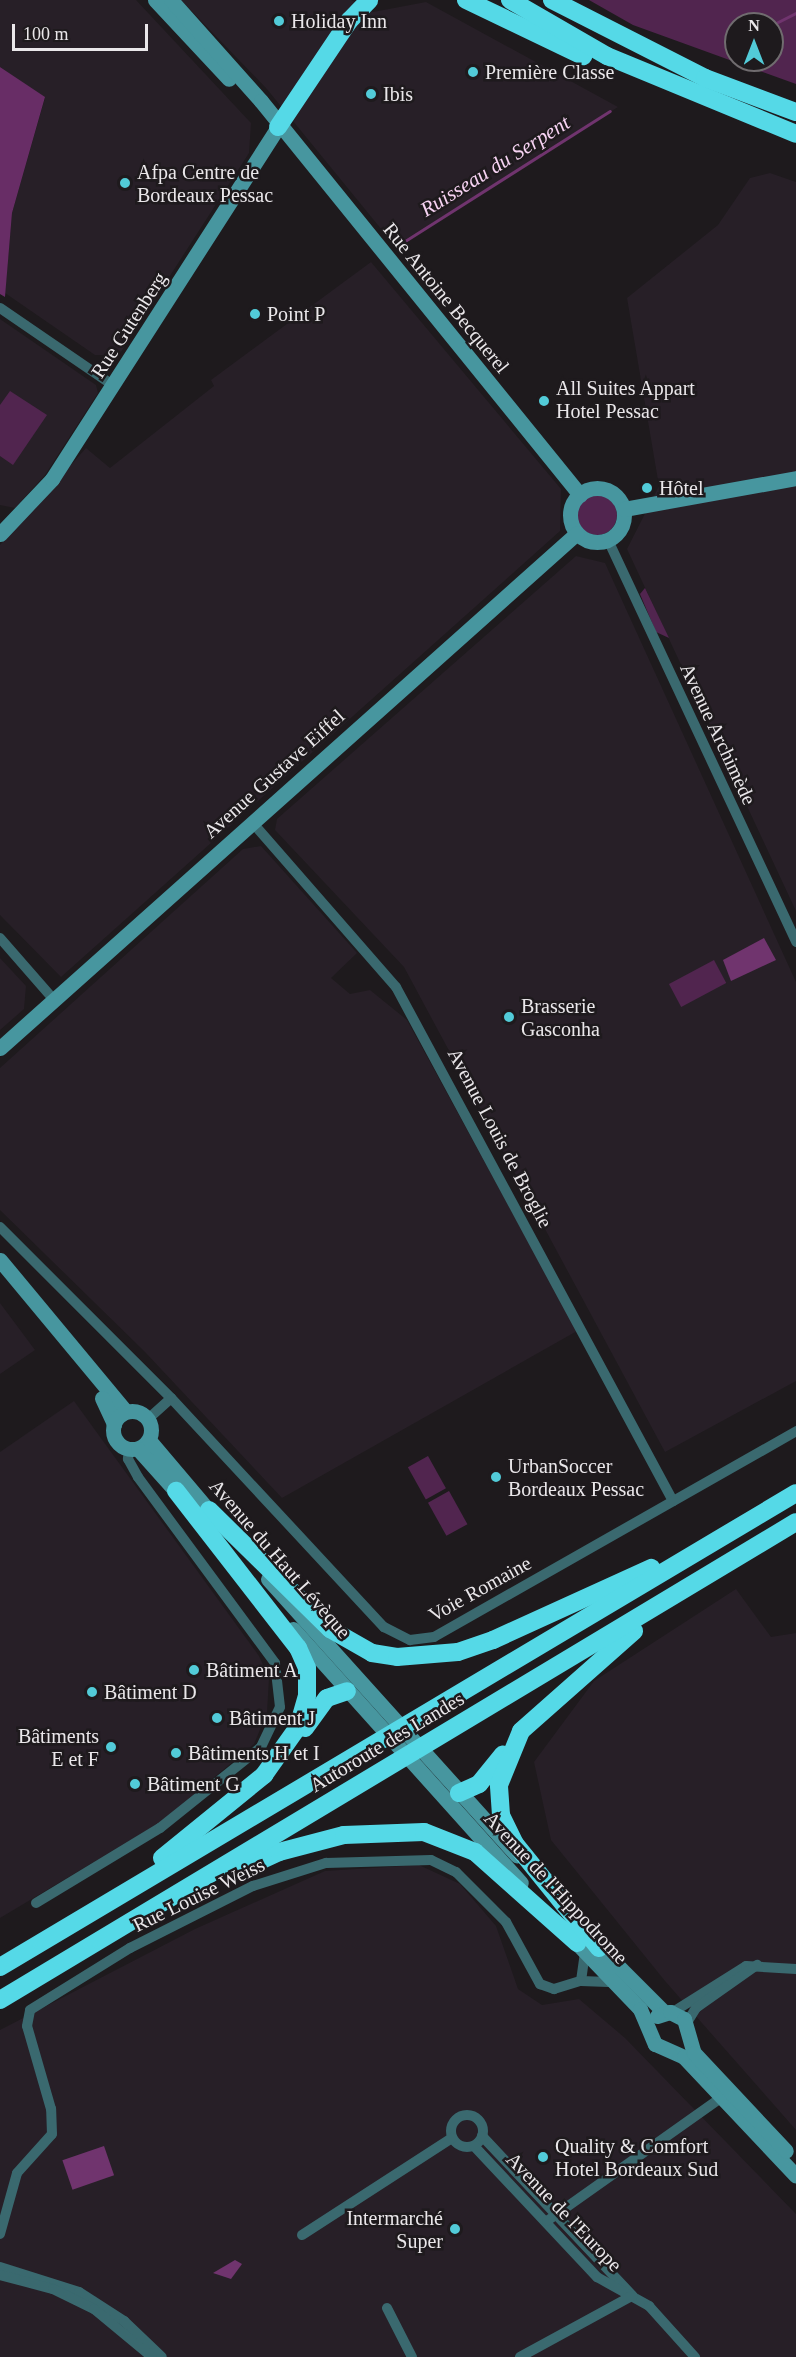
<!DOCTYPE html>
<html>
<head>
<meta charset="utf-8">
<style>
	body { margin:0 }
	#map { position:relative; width:796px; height:2357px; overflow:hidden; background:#1e1a1d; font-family:Georgia,serif }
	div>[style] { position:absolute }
	.built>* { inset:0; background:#271f27 }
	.green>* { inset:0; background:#51254f; transform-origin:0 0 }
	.round { border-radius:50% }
	.forest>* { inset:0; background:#682d66 }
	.water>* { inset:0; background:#70346e; transform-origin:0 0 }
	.stream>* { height:3px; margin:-1.5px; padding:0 1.5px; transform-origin:1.5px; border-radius:1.5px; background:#70346e }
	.street>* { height:10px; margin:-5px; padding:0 5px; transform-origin:5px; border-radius:5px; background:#3a696f }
	.street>.ring { margin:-5px; padding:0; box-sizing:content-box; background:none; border:10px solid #3a696f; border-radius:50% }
	.secondary>* { height:15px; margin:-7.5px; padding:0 7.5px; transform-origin:7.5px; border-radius:7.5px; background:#47969f }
	.secondary>.ring { margin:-7.5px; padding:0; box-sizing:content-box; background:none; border:15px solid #47969f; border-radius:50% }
	.highway>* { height:18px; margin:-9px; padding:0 9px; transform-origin:9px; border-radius:9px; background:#55d9e7 }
	.dots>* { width:16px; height:16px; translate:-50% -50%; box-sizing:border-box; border:3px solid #1e1a1d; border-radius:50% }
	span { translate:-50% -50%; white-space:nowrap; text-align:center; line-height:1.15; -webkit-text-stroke:5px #1e1a1d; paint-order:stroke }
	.poi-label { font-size:20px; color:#eae7ea }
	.left { translate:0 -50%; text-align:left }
	.right { translate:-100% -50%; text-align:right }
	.street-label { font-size:20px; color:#eae7ea }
	.water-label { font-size:21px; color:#f7d3f3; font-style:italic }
	.north { position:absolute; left:724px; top:12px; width:60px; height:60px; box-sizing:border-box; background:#1e1a1d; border:2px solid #706c6f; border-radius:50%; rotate:0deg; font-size:16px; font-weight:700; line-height:24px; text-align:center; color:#eae7ea }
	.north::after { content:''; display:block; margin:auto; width:21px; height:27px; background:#52cbd8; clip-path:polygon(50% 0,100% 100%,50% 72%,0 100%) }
	.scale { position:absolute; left:12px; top:24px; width:136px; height:27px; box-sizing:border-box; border:3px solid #eae7ea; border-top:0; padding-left:8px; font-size:18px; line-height:21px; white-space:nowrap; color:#eae7ea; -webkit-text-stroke:4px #1e1a1d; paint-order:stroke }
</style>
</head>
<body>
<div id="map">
	<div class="built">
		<div style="clip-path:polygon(0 0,136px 0,251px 123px,249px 153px,119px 355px,95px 355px,5px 293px,12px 213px,45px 98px,0 67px)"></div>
		<div style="clip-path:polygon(181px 0,351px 0,373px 12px,426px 2px,618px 107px,395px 246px,266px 88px)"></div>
		<div style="clip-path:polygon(770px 173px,796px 182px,796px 911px,627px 549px,659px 486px,627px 298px,718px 225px,750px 178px)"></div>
		<div style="clip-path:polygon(371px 262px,561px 489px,560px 531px,61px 977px,0 915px,0 545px,86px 448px,110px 468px,214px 386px,211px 380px)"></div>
		<div style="clip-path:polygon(0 319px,96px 385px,98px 393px,45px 475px,15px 508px,0 505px)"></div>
		<div style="clip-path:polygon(576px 556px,605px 563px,796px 982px,796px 1381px,665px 1452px,404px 967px,275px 830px,277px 819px)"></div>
		<div style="clip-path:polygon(261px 846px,357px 953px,331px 978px,350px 994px,370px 990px,407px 1020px,577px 1331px,282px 1498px,145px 1352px,0 1210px,0 1068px,243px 849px)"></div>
		<div style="clip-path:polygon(0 958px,26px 986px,24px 1009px,0 1030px)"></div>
		<div style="clip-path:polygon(0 1303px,35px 1350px,0 1374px)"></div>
		<div style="clip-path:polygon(74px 1401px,259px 1656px,269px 1678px,267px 1713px,254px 1744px,161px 1822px,0 1918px,0 1452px)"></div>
		<div style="clip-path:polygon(736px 1589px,771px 1637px,796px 1633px,796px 2130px,665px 1981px,551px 1840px,534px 1762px,594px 1681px)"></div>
		<div style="clip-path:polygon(419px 1865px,460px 1884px,496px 1926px,518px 1989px,542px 2005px,579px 1999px,625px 2038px,796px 2214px,796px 2357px,0 2357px,0 2030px,195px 1929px,325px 1871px)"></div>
	</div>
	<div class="green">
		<div style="clip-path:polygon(evenodd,589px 0,796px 0,796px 84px,633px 25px,589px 0,736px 24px,772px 24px,772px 60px,736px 60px,736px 24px)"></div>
		<div style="clip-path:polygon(10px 391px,47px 415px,13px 465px,0 456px,0 405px)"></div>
		<div class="round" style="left:577px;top:495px;width:40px;height:40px"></div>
		<div style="clip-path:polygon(645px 588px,669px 638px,656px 632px,640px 594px)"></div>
		<div style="left:714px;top:960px;width:26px;height:51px;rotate:62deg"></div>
		<div style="left:428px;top:1456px;width:37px;height:23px;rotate:61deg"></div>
		<div style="left:449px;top:1491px;width:38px;height:24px;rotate:61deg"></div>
	</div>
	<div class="forest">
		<div style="clip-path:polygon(0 67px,45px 97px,12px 213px,5px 297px,0 294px)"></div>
	</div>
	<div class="water">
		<div style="clip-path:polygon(764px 938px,776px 960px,731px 981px,723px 960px)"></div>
		<div style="left:104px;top:2146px;width:31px;height:44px;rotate:71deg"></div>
		<div style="clip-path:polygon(235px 2260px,242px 2264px,231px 2279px,213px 2273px)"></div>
	</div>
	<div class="stream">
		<div style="left:772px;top:25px;width:27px;rotate:-27deg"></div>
		<div style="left:733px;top:44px;width:3px;rotate:-18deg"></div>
		<div style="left:397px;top:246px;width:252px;rotate:-32.4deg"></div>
	</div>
	<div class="street">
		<div style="left:0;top:308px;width:138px;rotate:34.4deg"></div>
		<div style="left:608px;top:540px;width:444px;rotate:64.9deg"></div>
		<div style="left:252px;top:822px;width:219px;rotate:48.9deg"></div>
		<div style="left:396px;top:987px;width:584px;rotate:61.68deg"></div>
		<div style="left:0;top:938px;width:82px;rotate:48.9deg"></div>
		<div style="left:0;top:1227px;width:242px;rotate:45deg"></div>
		<div style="left:148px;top:1419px;width:31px;rotate:-42deg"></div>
		<div style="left:171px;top:1398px;width:313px;rotate:47.1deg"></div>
		<div style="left:384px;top:1627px;width:29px;rotate:27deg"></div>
		<div style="left:410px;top:1640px;width:24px;rotate:-7deg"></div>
		<div style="left:434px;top:1637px;width:417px;rotate:-29.6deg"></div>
		<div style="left:36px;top:1903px;width:145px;rotate:-31.2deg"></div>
		<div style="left:160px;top:1828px;width:129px;rotate:-38.7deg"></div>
		<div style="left:261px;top:1747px;width:44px;rotate:-64.6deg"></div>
		<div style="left:280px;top:1707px;width:44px;rotate:-96.5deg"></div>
		<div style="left:275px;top:1663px;width:231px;rotate:-126.4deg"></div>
		<div style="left:138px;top:1477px;width:21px;rotate:-119deg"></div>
		<div style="left:128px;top:1459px;width:10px;rotate:-84deg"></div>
		<div style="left:581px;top:1981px;width:29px;rotate:-82deg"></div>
		<div style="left:673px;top:2012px;width:86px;rotate:-32.2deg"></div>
		<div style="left:746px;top:1966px;width:50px;rotate:3.4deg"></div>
		<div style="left:686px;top:2024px;width:19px;rotate:-58deg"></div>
		<div style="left:696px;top:2008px;width:75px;rotate:-35.2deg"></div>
		<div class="ring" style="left:451px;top:2115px;width:22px;height:22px"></div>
		<div style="left:482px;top:2136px;width:219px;rotate:46.7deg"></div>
		<div style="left:474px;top:2146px;width:180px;rotate:46.8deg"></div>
		<div style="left:597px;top:2277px;width:60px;rotate:29.1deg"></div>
		<div style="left:649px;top:2306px;width:69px;rotate:48deg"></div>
		<div style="left:547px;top:2221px;width:213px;rotate:-35.3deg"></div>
		<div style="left:0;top:2234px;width:63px;rotate:-74.4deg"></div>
		<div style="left:17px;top:2173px;width:52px;rotate:-48.1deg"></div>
		<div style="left:52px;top:2134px;width:25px;rotate:-92deg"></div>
		<div style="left:51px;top:2109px;width:86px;rotate:-106.1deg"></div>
		<div style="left:27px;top:2026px;width:16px;rotate:-79deg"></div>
		<div style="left:30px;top:2010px;width:118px;rotate:-31.8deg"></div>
		<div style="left:130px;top:1948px;width:138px;rotate:-26.8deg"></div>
		<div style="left:253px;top:1886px;width:77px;rotate:-17.5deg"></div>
		<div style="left:326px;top:1863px;width:105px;rotate:-1.6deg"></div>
		<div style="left:431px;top:1860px;width:28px;rotate:26deg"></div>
		<div style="left:456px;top:1872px;width:71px;rotate:45deg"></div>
		<div style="left:506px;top:1922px;width:71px;rotate:61.3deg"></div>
		<div style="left:540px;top:1984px;width:15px;rotate:20deg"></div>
		<div style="left:554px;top:1989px;width:28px;rotate:-17deg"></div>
		<div style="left:581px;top:1981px;width:34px;rotate:2deg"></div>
		<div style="left:302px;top:2235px;width:179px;rotate:-32.9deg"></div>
		<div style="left:0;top:2267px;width:83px;rotate:17.6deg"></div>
		<div style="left:79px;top:2292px;width:54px;rotate:32.8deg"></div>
		<div style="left:124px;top:2321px;width:52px;rotate:43.5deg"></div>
		<div style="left:0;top:2275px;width:55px;rotate:14.8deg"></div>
		<div style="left:53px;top:2289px;width:46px;rotate:26deg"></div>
		<div style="left:94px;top:2309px;width:75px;rotate:39.6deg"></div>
		<div style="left:387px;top:2308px;width:55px;rotate:63deg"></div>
		<div style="left:520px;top:2357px;width:128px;rotate:-28.6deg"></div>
	</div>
	<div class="secondary">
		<div style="left:155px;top:0;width:108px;rotate:46.9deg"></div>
		<div style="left:171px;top:0;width:135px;rotate:48.3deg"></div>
		<div style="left:261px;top:101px;width:507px;rotate:51deg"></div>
		<div class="ring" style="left:570px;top:488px;width:39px;height:39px"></div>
		<div style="left:624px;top:509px;width:175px;rotate:-10.2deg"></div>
		<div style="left:0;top:534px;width:76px;rotate:-46.6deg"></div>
		<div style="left:52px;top:479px;width:418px;rotate:-57.3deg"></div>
		<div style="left:0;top:1048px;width:773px;rotate:-41.75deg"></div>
		<div style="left:0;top:1260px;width:197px;rotate:50.3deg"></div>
		<div style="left:102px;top:1398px;width:29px;rotate:65deg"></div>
		<div class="ring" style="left:113px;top:1411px;width:23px;height:23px"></div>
		<div style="left:149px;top:1440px;width:102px;rotate:49.8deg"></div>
		<div style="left:138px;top:1449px;width:66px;rotate:48.1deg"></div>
		<div style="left:268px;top:1579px;width:372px;rotate:48deg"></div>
		<div style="left:293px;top:1629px;width:341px;rotate:48.1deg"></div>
		<div style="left:570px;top:1936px;width:101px;rotate:46.2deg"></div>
		<div style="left:640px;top:2009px;width:38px;rotate:67deg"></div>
		<div style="left:655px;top:2044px;width:32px;rotate:24deg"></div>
		<div style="left:684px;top:2057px;width:163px;rotate:46.7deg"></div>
		<div style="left:593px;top:1941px;width:100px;rotate:45deg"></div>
		<div style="left:657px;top:2016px;width:14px;rotate:-17deg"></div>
		<div style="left:670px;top:2012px;width:16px;rotate:27deg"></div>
		<div style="left:684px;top:2019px;width:35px;rotate:74deg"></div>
		<div style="left:694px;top:2053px;width:134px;rotate:46.8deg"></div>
	</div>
	<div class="highway">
		<div style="left:466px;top:0;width:130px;rotate:25.6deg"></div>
		<div style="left:510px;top:0;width:112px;rotate:30deg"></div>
		<div style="left:607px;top:56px;width:204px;rotate:22.4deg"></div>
		<div style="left:552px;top:0;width:172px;rotate:27deg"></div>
		<div style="left:705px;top:78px;width:97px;rotate:20.5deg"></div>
		<div style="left:278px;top:127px;width:128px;rotate:-56.2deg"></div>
		<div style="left:349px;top:21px;width:29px;rotate:-46deg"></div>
		<div style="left:209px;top:1510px;width:170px;rotate:44.5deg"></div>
		<div style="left:330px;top:1629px;width:48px;rotate:29.7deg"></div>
		<div style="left:372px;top:1653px;width:25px;rotate:9deg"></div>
		<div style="left:397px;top:1657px;width:61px;rotate:-4.7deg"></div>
		<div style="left:458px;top:1652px;width:37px;rotate:-19deg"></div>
		<div style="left:493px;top:1640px;width:174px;rotate:-24.5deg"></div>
		<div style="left:305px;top:1728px;width:37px;rotate:-54deg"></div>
		<div style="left:327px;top:1698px;width:21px;rotate:-19deg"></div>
		<div style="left:459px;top:1793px;width:22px;rotate:-24deg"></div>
		<div style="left:479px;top:1784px;width:38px;rotate:-51deg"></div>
		<div style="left:162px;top:1858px;width:132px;rotate:-39.1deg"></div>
		<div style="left:264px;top:1775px;width:59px;rotate:-54.7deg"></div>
		<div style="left:298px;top:1727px;width:33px;rotate:-74deg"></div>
		<div style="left:307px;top:1695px;width:27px;rotate:-90deg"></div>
		<div style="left:307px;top:1668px;width:22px;rotate:-114deg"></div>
		<div style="left:298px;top:1648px;width:199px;rotate:-127.8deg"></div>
		<div style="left:229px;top:1875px;width:55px;rotate:-24.7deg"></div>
		<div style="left:279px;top:1852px;width:67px;rotate:-14.7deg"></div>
		<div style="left:344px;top:1835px;width:80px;rotate:-2.1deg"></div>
		<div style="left:424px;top:1832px;width:55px;rotate:21.4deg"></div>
		<div style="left:475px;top:1852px;width:137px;rotate:41.7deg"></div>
		<div style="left:599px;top:1948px;width:134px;rotate:-128.9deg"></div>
		<div style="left:515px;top:1844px;width:32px;rotate:-116deg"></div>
		<div style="left:501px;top:1815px;width:30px;rotate:-94deg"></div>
		<div style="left:499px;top:1785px;width:58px;rotate:-67.8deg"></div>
		<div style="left:521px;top:1731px;width:151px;rotate:-41.5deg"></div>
		<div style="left:0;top:1967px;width:926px;rotate:-30.77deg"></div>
		<div style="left:0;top:2000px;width:928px;rotate:-30.98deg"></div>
	</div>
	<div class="dots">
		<div style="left:279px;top:21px;background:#52cbd8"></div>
		<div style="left:473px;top:72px;background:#52cbd8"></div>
		<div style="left:371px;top:94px;background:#52cbd8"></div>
		<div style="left:125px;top:183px;background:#52cbd8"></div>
		<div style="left:255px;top:314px;background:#52cbd8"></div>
		<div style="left:544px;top:401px;background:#52cbd8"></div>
		<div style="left:647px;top:488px;background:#52cbd8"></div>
		<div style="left:509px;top:1017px;background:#52cbd8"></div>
		<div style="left:496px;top:1477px;background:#52cbd8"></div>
		<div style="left:194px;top:1670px;background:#52cbd8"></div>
		<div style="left:92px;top:1692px;background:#52cbd8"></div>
		<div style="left:217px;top:1718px;background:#52cbd8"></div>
		<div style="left:111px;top:1747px;background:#52cbd8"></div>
		<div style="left:176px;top:1753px;background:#52cbd8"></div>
		<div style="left:135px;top:1784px;background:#52cbd8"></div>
		<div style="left:543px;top:2157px;background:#52cbd8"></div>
		<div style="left:455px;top:2229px;background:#52cbd8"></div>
	</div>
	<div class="poi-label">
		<span class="left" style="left:291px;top:21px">Holiday Inn</span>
		<span class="left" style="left:485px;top:72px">Première Classe</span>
		<span class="left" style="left:383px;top:94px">Ibis</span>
		<span class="left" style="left:137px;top:184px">Afpa Centre de<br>Bordeaux Pessac</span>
		<span class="left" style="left:267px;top:314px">Point P</span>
		<span class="left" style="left:556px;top:400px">All Suites Appart<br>Hotel Pessac</span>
		<span class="left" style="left:659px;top:488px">Hôtel</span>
		<span class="left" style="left:521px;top:1018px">Brasserie<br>Gasconha</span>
		<span class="left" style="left:508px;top:1478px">UrbanSoccer<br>Bordeaux Pessac</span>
		<span class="left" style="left:206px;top:1670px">Bâtiment A</span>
		<span class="left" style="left:104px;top:1692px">Bâtiment D</span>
		<span class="left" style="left:229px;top:1718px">Bâtiment J</span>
		<span class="right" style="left:99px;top:1748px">Bâtiments<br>E et F</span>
		<span class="left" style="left:188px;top:1753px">Bâtiments H et I</span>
		<span class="left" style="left:147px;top:1784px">Bâtiment G</span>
		<span class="left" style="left:555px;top:2158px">Quality &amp; Comfort<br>Hotel Bordeaux Sud</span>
		<span class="right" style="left:443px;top:2230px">Intermarché<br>Super</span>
	</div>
	<div class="street-label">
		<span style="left:446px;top:298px;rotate:51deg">Rue Antoine Becquerel</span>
		<span style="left:129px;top:325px;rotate:-57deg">Rue Gutenberg</span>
		<span style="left:718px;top:734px;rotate:65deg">Avenue Archimède</span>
		<span style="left:274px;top:774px;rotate:-42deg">Avenue Gustave Eiffel</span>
		<span style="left:500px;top:1138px;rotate:62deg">Avenue Louis de Broglie</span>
		<span style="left:280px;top:1559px;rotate:49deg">Avenue du Haut Lévèque</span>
		<span style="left:480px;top:1589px;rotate:-29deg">Voie Romaine</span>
		<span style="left:387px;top:1742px;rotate:-31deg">Autoroute des Landes</span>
		<span style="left:556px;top:1888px;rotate:47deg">Avenue de l'Hippodrome</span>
		<span style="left:199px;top:1895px;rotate:-26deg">Rue Louise Weiss</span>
		<span style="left:564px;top:2212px;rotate:46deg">Avenue de l'Europe</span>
	</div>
	<div class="water-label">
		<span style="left:495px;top:166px;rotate:-32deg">Ruisseau du Serpent</span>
	</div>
	<div class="north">N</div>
	<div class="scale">100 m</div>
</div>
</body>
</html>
